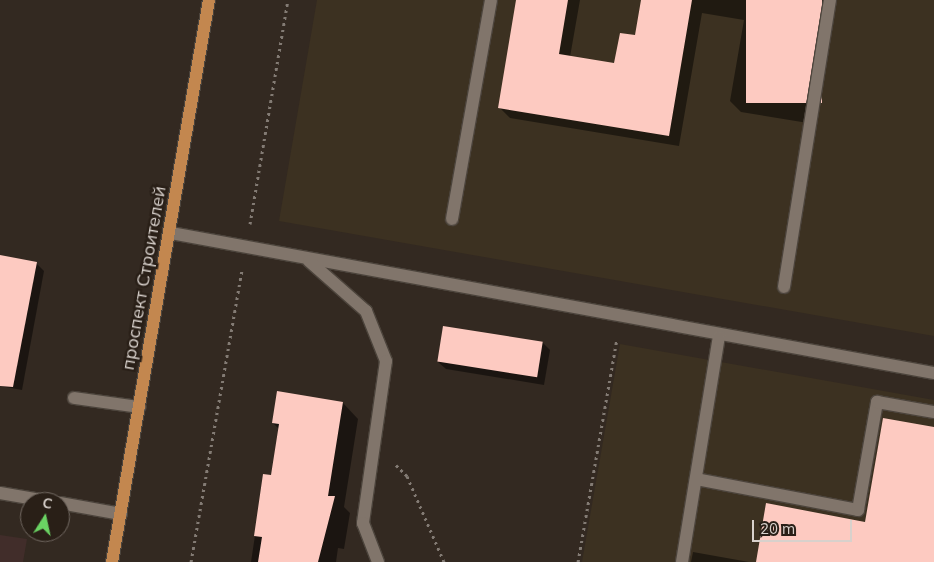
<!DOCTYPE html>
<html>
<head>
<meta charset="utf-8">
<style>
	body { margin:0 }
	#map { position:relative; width:934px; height:562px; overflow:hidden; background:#332921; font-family:Mulish,sans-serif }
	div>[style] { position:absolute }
	.education>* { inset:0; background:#3c3121 }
	.medical>* { inset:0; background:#412d2a }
	.shadow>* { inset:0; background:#0007 }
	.building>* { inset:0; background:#fdcac1; transform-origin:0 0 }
	.path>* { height:3px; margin-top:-1.5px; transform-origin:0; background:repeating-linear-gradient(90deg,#837b74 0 2.5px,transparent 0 6.5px) }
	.roads { filter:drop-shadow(1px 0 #4c443c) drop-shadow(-1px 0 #4c443c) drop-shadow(0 1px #4c443c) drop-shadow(0 -1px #4c443c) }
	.minor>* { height:12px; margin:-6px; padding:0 6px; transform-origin:6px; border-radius:6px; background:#81756b }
	.major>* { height:12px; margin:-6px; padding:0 6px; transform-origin:6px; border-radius:6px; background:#c3874f }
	span { translate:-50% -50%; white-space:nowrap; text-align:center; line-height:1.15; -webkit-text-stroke:5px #291f17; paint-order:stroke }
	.street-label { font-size:18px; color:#d8d1cc }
	.north { position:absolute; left:20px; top:492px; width:50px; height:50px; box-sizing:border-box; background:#291f17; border:1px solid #6f665f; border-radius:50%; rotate:10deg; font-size:14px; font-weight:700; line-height:20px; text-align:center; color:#d8d1cc }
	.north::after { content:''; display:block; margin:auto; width:18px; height:22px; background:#6ad363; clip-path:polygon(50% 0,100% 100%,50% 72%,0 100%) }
	.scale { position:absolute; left:752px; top:520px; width:100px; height:22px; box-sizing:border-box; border:2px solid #d8d1cc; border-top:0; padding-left:6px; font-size:15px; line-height:18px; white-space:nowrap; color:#d8d1cc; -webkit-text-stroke:4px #291f17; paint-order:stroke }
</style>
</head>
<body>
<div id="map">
	<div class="education">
		<div style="clip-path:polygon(317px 0,934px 0,934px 336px,279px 221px)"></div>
		<div style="clip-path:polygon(620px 344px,934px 400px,934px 562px,582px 562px)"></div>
	</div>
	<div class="medical">
		<div style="clip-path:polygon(0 535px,27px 539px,23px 562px,0 562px)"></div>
	</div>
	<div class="shadow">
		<div style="clip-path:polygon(517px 0,580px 0,570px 57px,615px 65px,636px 37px,642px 0,836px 0,814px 124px,741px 112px,730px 101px,744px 20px,702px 13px,679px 146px,510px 118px,499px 107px)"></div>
		<div style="clip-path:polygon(36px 263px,44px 271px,22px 390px,0 386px,0 267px)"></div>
		<div style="clip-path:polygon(542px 342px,550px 350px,544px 385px,446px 369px,438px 362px)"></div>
		<div style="clip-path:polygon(343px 403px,358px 419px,344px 507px,350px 513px,344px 549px,338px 548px,336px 562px,251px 562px,264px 475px,272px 476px,279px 429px,273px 423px)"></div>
		<div style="clip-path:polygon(693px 552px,749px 562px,691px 562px)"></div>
	</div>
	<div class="building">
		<div style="clip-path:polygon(516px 0,568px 0,559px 54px,614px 63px,620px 33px,635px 35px,641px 0,692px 0,669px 136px,498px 108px)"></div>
		<div style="left:746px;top:0;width:76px;height:103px"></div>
		<div style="clip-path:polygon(0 255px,37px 262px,13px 387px,0 386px)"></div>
		<div style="left:443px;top:326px;width:101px;height:36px;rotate:9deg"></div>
		<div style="clip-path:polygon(277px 391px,343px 402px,328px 496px,335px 496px,318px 562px,258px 562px,262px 537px,254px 536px,263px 474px,271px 475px,279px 424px,272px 423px)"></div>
		<div style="clip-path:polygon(883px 418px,934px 427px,934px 562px,756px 562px,766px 503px,865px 522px)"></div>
	</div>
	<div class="path">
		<div style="left:250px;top:224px;width:227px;rotate:-80.4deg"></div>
		<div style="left:396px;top:465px;width:16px;rotate:45deg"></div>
		<div style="left:407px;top:476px;width:94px;rotate:66.7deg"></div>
		<div style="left:191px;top:562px;width:296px;rotate:-80.1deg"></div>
		<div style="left:578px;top:562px;width:226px;rotate:-80.1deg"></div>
	</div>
	<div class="roads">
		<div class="minor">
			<div style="left:452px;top:219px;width:222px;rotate:-79.9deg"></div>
			<div style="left:171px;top:233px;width:776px;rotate:10.4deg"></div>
			<div style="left:309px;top:261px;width:76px;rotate:41.3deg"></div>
			<div style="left:366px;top:311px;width:54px;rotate:68.2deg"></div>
			<div style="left:386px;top:361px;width:164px;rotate:98.1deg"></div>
			<div style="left:363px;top:523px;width:42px;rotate:69deg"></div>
			<div style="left:784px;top:287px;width:291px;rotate:-80.9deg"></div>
			<div style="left:74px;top:398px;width:66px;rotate:7.9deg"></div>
			<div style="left:696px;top:479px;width:165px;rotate:10.8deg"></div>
			<div style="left:858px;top:510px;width:110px;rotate:-80deg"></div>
			<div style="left:877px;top:402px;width:58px;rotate:10deg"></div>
			<div style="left:0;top:493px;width:53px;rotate:9.8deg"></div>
			<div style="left:60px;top:503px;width:62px;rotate:10.2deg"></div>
			<div style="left:682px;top:562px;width:228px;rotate:-80.7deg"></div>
		</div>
		<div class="major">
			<div style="left:112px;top:562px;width:570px;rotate:-80.21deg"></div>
		</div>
	</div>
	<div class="street-label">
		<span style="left:144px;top:278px;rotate:-80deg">проспект Строителей</span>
	</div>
	<div class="north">С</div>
	<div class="scale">20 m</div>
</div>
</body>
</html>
